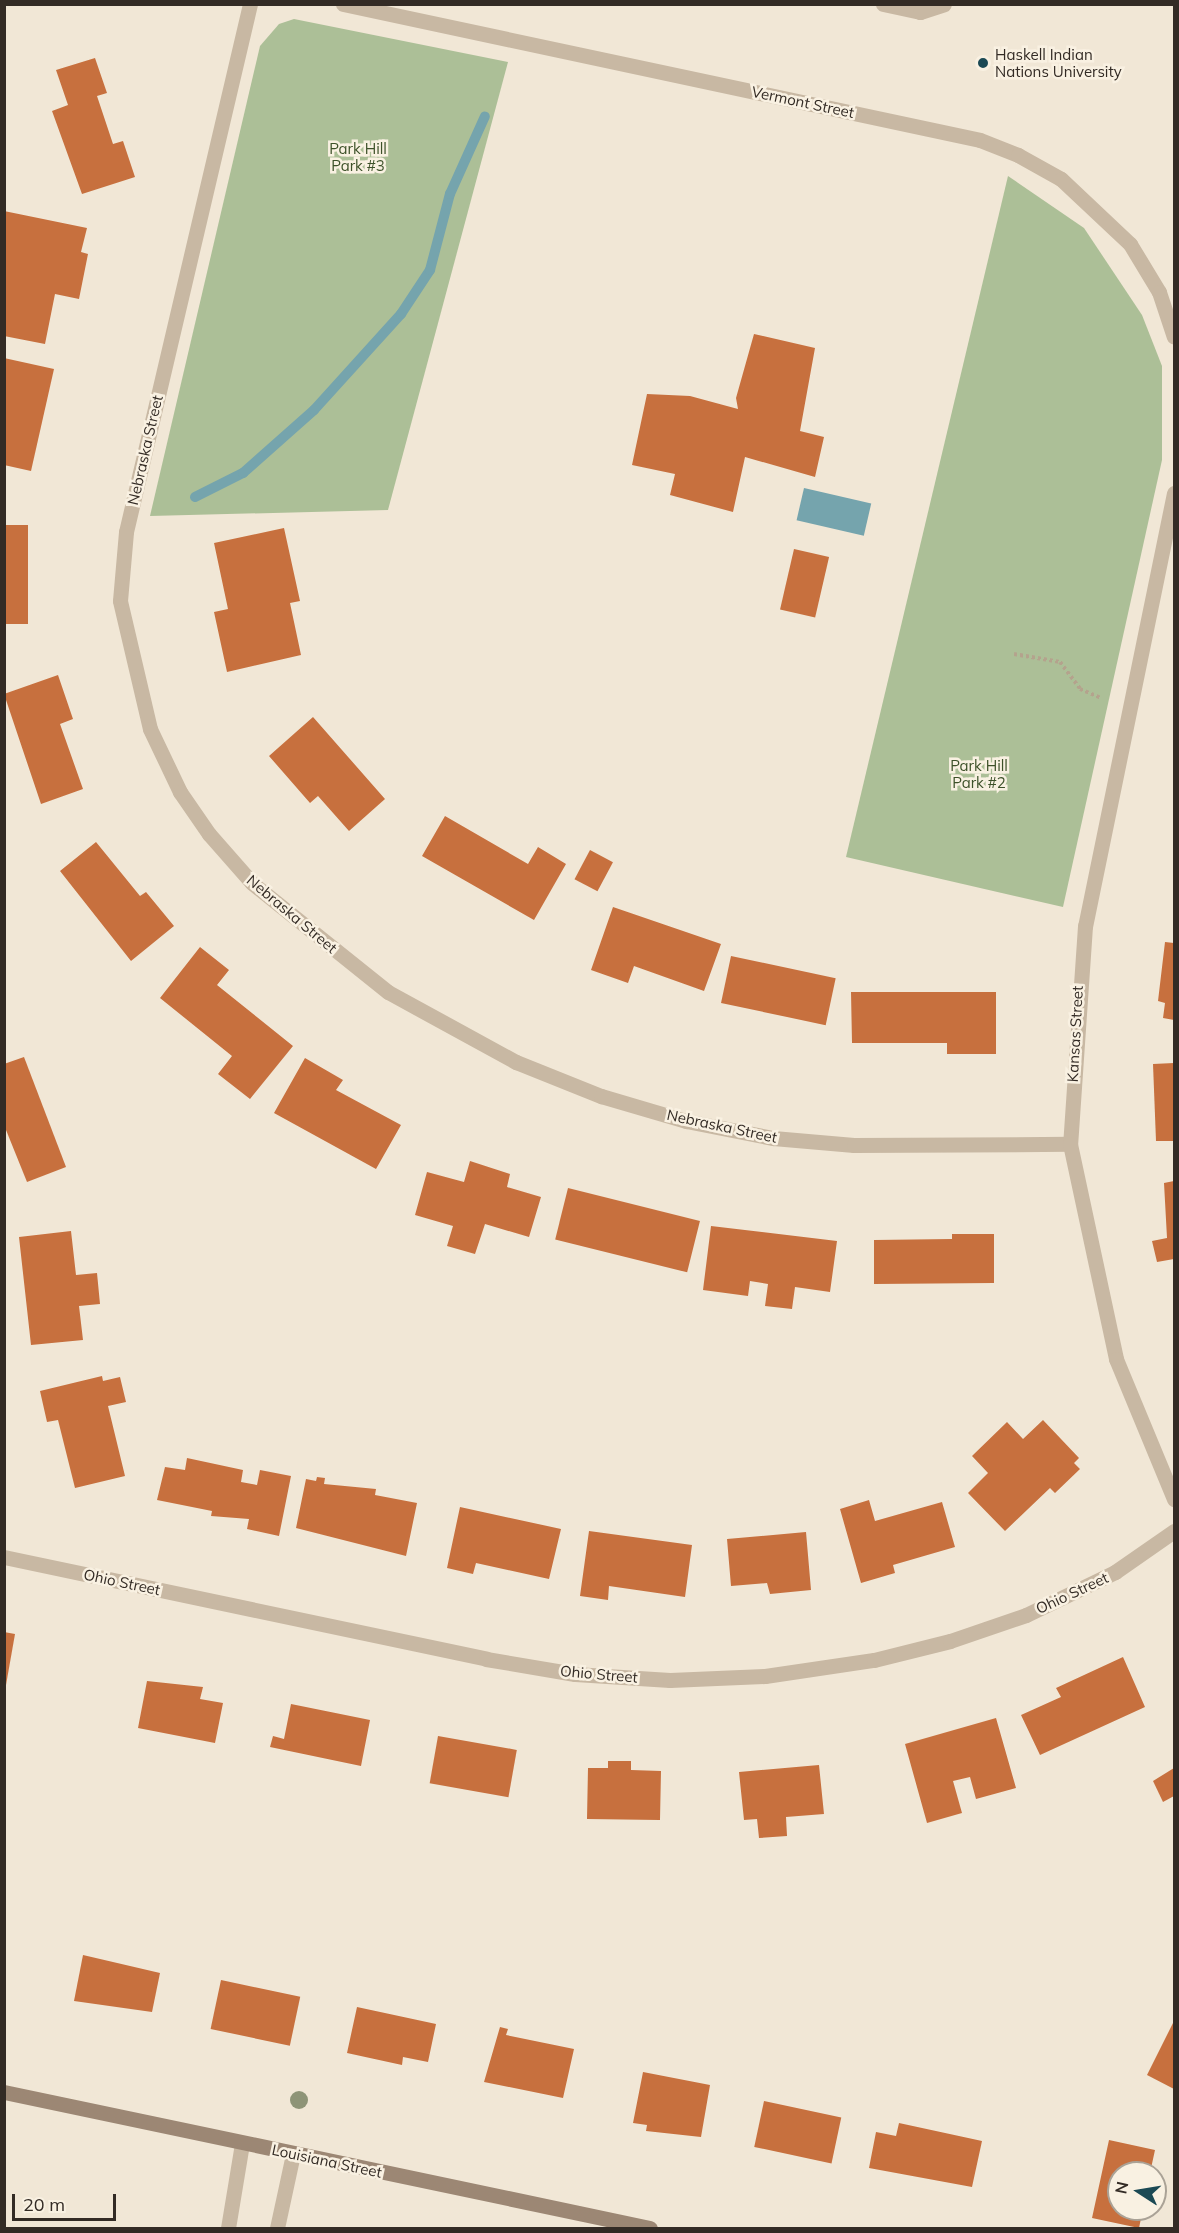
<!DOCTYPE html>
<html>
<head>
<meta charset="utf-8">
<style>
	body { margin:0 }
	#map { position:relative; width:1179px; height:2233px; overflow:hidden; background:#f1e7d6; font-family:Mulish,sans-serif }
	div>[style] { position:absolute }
	.green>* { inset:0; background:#acbf97 }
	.water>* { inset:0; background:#75a4ad; transform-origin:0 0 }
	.stream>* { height:10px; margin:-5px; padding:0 5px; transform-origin:5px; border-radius:5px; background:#75a4ad }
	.building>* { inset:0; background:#c7703e; transform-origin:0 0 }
	.path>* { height:4px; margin-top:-2px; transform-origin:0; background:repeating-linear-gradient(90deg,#b4a38d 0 3px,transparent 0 6px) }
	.lane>* { height:15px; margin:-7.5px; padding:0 7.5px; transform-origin:7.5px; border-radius:7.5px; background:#c8b8a3 }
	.street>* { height:15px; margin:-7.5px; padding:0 7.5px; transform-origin:7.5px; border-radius:7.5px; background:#c8b8a3 }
	.secondary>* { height:15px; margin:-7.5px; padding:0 7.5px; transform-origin:7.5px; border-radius:7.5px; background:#9c8774 }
	.trees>* { width:18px; height:18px; margin:-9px; border-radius:50%; background:#8e9477 }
	.dots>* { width:16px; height:16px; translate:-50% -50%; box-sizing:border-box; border:3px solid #f9f1e2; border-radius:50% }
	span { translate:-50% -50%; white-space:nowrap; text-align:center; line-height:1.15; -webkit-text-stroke:5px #f9f1e2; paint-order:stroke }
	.poi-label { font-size:15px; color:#332b25 }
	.left { translate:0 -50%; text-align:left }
	.street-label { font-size:15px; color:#332b25 }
	.park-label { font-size:15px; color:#3d5129 }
	.frame { position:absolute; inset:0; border:6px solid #332b25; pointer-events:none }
	.north { position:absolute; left:1107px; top:2161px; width:60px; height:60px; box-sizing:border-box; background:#f9f1e2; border:2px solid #aaa296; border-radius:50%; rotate:282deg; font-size:16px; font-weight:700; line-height:24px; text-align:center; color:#332b25 }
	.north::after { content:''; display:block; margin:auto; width:21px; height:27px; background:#1b4954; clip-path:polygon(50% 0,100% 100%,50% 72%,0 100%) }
	.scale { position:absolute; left:12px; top:2194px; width:104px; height:27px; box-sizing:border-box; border:3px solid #332b25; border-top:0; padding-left:8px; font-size:18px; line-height:21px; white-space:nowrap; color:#332b25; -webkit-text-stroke:4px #f9f1e2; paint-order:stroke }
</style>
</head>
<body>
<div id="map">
	<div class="green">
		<div style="clip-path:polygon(294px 19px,508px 62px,388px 510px,150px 516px,260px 46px,279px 24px)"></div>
		<div style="clip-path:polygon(1008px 176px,1084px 228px,1142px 315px,1162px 366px,1162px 460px,1063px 907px,846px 857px)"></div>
	</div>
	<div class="water">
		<div style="left:804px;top:488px;width:69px;height:33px;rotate:13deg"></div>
	</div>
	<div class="stream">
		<div style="left:195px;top:497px;width:54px;rotate:-26.6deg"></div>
		<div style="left:243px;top:473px;width:95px;rotate:-41.6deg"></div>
		<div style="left:314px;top:410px;width:130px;rotate:-47.8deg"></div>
		<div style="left:401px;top:314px;width:53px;rotate:-56.6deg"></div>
		<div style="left:430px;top:270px;width:79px;rotate:-75.3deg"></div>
		<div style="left:450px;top:194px;width:85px;rotate:-65.8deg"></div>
	</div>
	<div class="building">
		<div style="clip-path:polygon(95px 58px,107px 93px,97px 96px,113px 144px,123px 141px,135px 177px,82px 194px,52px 111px,68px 105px,56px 70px)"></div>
		<div style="clip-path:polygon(4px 211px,87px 228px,81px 252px,88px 254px,79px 299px,55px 294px,45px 344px,4px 336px)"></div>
		<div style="clip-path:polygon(754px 334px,815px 348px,800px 431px,824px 437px,815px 477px,745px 457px,733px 512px,670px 495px,675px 474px,632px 465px,647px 394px,690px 396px,738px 409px,736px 398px)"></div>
		<div style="clip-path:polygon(4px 358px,54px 369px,31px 471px,4px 465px)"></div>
		<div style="left:4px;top:525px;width:24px;height:99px"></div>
		<div style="clip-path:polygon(284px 528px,300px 601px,290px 603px,301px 655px,227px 672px,214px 612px,228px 609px,214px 543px)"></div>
		<div style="left:794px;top:549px;width:36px;height:62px;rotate:13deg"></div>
		<div style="clip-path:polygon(58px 675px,73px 719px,60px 724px,83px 789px,41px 804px,4px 694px)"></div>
		<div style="clip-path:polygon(313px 717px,385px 799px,349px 831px,318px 796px,310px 803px,269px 756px)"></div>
		<div style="clip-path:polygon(445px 816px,528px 864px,538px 847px,566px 864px,534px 920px,422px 856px)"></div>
		<div style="clip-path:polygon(96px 842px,140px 896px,146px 892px,174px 926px,131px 961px,60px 871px)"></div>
		<div style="left:590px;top:850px;width:26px;height:33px;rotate:28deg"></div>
		<div style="clip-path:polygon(613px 907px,721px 944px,704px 991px,634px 966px,628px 983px,591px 970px)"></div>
		<div style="clip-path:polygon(1165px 942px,1174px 943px,1174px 1020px,1163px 1018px,1165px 1003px,1158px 1001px)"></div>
		<div style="clip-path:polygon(200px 947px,229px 970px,217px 985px,293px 1046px,250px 1099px,218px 1074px,232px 1056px,160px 998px)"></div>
		<div style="left:731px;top:956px;width:107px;height:48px;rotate:12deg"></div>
		<div style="clip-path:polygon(851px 992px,996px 992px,996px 1054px,947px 1054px,947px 1043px,852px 1043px)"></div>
		<div style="clip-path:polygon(24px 1057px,66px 1167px,27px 1182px,4px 1125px,4px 1064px)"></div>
		<div style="clip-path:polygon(305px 1058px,343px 1080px,336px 1090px,401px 1125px,376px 1169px,274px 1113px)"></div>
		<div style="clip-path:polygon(1174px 1063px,1174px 1141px,1156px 1141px,1153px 1064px)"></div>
		<div style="clip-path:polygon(470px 1161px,510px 1174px,507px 1187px,541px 1197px,529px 1237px,485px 1224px,475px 1254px,447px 1246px,453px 1226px,415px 1215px,427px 1172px,464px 1182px)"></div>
		<div style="clip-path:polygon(1174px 1181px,1174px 1259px,1157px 1262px,1152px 1241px,1167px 1238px,1164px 1183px)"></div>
		<div style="left:568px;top:1188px;width:136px;height:53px;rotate:14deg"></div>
		<div style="clip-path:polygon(711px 1226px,837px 1241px,830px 1292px,795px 1287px,792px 1309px,765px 1306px,768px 1284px,750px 1281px,748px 1296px,703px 1290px)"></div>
		<div style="clip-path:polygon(71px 1231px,76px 1275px,97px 1273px,100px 1304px,79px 1306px,83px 1340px,31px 1345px,19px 1237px)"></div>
		<div style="clip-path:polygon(952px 1234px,994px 1234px,994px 1283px,874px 1284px,874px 1240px,952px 1239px)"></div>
		<div style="clip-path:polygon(102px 1376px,103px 1381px,120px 1377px,126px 1402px,108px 1406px,125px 1476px,75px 1488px,58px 1420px,47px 1422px,40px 1391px)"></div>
		<div style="clip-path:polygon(1043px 1420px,1079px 1458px,1074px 1463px,1080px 1469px,1055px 1493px,1050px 1488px,1005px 1531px,968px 1493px,988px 1473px,972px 1456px,1007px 1422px,1023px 1439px)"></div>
		<div style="clip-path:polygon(187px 1458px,243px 1470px,241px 1482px,257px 1485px,260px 1470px,291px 1476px,279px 1536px,247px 1529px,249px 1519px,211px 1516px,212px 1511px,157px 1500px,165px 1467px,185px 1470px)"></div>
		<div style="clip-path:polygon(317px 1477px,325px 1478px,324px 1484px,376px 1489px,375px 1495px,417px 1503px,406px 1556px,296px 1528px,306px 1479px,316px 1481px)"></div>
		<div style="clip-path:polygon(869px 1500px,875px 1521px,942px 1502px,955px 1547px,893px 1565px,895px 1573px,861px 1583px,840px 1509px)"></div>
		<div style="clip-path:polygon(460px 1507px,561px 1529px,549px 1579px,476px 1563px,473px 1574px,447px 1568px)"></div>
		<div style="clip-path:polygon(589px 1531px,692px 1545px,685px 1597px,609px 1586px,608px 1600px,580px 1596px)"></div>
		<div style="clip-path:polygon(806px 1532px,811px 1590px,770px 1594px,767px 1583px,731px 1586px,727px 1539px)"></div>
		<div style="clip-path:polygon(4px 1632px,15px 1634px,6px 1685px,4px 1685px)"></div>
		<div style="clip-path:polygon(1123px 1657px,1145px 1707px,1040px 1755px,1021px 1715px,1061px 1697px,1056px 1688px)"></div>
		<div style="clip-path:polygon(147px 1681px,203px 1687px,200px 1699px,223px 1703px,215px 1743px,138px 1728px)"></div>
		<div style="clip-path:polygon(291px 1704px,370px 1720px,361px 1766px,270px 1747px,273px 1736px,284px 1739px)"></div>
		<div style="clip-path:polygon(996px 1718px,1016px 1788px,976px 1799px,970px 1777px,953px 1781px,962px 1813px,927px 1823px,905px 1744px)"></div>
		<div style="left:438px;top:1736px;width:80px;height:48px;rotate:10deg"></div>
		<div style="clip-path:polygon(608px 1761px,631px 1761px,631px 1770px,661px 1771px,660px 1820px,587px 1819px,588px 1768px,608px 1768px)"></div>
		<div style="clip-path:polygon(819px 1765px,824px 1814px,786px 1817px,787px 1836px,759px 1838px,757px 1819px,744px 1820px,739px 1772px)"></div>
		<div style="clip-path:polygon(1174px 1768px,1174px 1796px,1163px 1802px,1153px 1781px)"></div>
		<div style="clip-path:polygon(83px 1955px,160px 1973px,152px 2012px,74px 2001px)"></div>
		<div style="left:221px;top:1980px;width:81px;height:50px;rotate:12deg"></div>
		<div style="clip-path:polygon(357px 2007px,436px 2024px,428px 2062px,403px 2057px,402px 2065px,347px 2053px)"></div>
		<div style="clip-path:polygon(1174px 2021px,1174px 2089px,1147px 2075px)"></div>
		<div style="clip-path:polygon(500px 2027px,508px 2029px,506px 2035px,574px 2049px,563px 2098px,484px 2082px)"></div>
		<div style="clip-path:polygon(643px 2072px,710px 2085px,701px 2137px,646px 2131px,647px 2125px,633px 2123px)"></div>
		<div style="left:764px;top:2101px;width:79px;height:47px;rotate:12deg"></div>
		<div style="clip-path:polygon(899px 2123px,982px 2141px,972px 2187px,869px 2168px,876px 2132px,896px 2136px)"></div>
		<div style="clip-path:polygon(1109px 2140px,1155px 2150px,1150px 2173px,1119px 2173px,1119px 2209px,1143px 2209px,1139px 2228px,1092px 2218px)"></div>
	</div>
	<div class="path">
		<div style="left:1014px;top:654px;width:47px;rotate:9.9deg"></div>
		<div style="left:1060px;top:662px;width:34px;rotate:53deg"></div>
		<div style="left:1080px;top:689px;width:23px;rotate:23deg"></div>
	</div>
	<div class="lane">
		<div style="left:883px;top:4px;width:38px;rotate:12deg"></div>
		<div style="left:920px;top:12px;width:25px;rotate:-18deg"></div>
		<div style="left:228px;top:2228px;width:86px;rotate:-80.6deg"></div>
		<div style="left:277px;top:2228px;width:76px;rotate:-77.8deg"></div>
	</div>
	<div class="street">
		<div style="left:250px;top:4px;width:542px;rotate:103.22deg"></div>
		<div style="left:126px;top:532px;width:69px;rotate:95deg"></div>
		<div style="left:120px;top:601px;width:131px;rotate:76.8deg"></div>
		<div style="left:150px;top:729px;width:70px;rotate:64.5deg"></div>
		<div style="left:180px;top:792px;width:51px;rotate:55.4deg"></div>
		<div style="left:209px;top:834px;width:65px;rotate:48.7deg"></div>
		<div style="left:252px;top:883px;width:174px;rotate:38.7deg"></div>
		<div style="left:388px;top:992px;width:146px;rotate:28.7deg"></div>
		<div style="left:516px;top:1062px;width:92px;rotate:21.8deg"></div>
		<div style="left:601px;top:1096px;width:89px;rotate:16.4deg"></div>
		<div style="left:686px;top:1121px;width:89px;rotate:11.1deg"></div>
		<div style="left:773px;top:1138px;width:81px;rotate:4.9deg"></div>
		<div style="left:854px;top:1145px;width:216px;rotate:-0.3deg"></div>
		<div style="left:343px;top:4px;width:651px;rotate:12.05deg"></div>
		<div style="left:980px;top:140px;width:41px;rotate:21.5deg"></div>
		<div style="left:1018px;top:155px;width:49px;rotate:29.2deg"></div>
		<div style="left:1061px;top:179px;width:95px;rotate:43.3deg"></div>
		<div style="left:1130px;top:244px;width:56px;rotate:58.9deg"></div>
		<div style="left:1159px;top:292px;width:47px;rotate:71.6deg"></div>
		<div style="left:1174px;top:493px;width:442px;rotate:101.6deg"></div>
		<div style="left:1085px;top:926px;width:219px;rotate:93.9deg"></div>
		<div style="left:1070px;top:1144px;width:220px;rotate:77.9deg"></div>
		<div style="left:1116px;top:1359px;width:152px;rotate:67.5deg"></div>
		<div style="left:4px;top:1557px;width:493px;rotate:11.9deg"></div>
		<div style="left:486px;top:1659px;width:90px;rotate:9.6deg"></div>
		<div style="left:575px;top:1674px;width:95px;rotate:3.6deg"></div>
		<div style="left:670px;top:1680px;width:95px;rotate:-2.4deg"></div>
		<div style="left:765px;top:1676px;width:110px;rotate:-8.4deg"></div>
		<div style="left:874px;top:1660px;width:78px;rotate:-14deg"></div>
		<div style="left:950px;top:1641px;width:80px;rotate:-18.9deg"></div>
		<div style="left:1026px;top:1615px;width:99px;rotate:-25.8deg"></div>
		<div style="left:1115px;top:1572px;width:72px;rotate:-34.8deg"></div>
	</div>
	<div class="secondary">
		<div style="left:4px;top:2092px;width:660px;rotate:11.89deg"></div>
	</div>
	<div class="trees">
		<div style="left:299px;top:2100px"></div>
	</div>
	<div class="dots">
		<div style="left:983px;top:63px;background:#1b4954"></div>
	</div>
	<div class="poi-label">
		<span class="left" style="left:995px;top:63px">Haskell Indian<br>Nations University</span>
	</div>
	<div class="street-label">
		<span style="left:803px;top:102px;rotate:12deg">Vermont Street</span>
		<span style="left:145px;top:450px;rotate:-77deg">Nebraska Street</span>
		<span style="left:292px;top:914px;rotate:40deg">Nebraska Street</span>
		<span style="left:1075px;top:1034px;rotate:-87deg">Kansas Street</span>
		<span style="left:722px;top:1126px;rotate:12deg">Nebraska Street</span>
		<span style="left:122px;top:1582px;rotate:12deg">Ohio Street</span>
		<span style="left:1072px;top:1593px;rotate:-25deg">Ohio Street</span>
		<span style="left:599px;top:1674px;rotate:5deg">Ohio Street</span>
		<span style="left:327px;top:2161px;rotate:12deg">Louisiana Street</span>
	</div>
	<div class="park-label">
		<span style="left:358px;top:157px">Park Hill<br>Park #3</span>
		<span style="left:979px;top:774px">Park Hill<br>Park #2</span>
	</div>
	<div class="frame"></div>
	<div class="north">N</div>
	<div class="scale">20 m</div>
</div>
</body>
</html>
